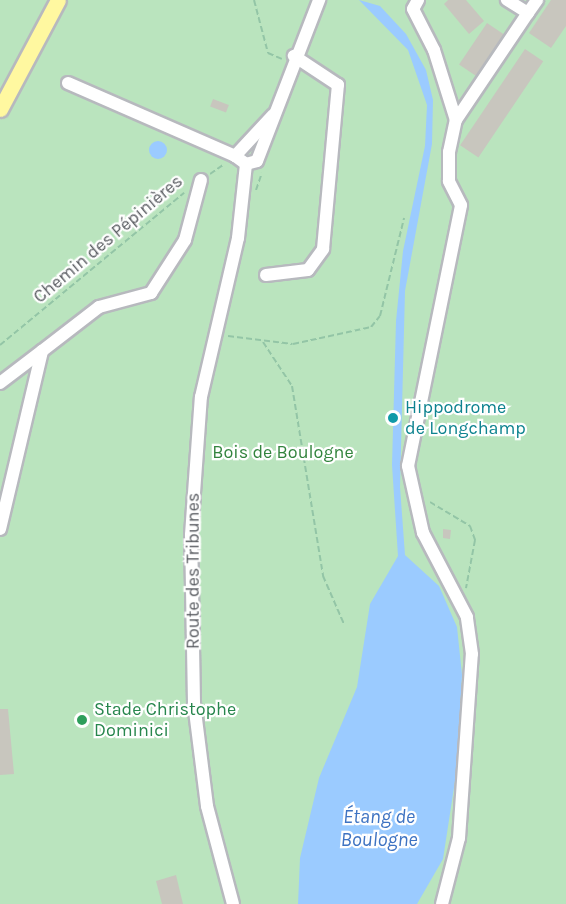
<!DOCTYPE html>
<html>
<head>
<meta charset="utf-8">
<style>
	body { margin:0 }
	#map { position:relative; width:566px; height:904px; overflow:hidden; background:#ebeadf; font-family:Karla,sans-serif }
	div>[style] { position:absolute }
	.green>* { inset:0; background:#bae4be; transform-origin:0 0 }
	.water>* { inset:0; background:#9bcbff }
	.round { border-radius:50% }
	.building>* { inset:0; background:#c8c6be; transform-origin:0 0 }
	.path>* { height:2px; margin-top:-1px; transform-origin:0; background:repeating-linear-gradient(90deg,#93c5a6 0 6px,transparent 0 9px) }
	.roads { filter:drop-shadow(2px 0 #b7b9be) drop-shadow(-2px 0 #b7b9be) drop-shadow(0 2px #b7b9be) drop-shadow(0 -2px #b7b9be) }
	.minor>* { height:12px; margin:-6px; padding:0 6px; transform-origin:6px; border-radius:6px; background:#fff }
	.major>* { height:15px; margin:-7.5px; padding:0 7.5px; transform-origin:7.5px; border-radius:7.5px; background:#fff8a0 }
	.dots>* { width:16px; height:16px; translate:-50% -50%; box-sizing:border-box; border:3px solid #fff; border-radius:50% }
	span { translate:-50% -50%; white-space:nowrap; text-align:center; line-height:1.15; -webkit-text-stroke:4.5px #fff; paint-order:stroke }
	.street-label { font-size:18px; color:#585b60 }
	.culture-label { font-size:18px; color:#0d838f }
	.left { translate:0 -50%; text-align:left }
	.park-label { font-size:18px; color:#33843e }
	.leisure-label { font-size:18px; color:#27864d }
	.water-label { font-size:20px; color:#3e73c2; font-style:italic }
</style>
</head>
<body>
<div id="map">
	<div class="green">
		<div style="left:0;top:0;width:566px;height:904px"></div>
	</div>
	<div class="water">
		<div style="clip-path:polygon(359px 0,380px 6px,406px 34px,426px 70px,433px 100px,432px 144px,405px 291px,400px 487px,405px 555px,439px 586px,457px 627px,462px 675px,457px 768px,443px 859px,417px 904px,298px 904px,300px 858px,319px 778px,357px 687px,370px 604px,398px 556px,392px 465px,396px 321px,403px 251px,425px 146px,427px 105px,408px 50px)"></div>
		<div class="round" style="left:149px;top:141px;width:18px;height:18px"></div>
	</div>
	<div class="building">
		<div style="clip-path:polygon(448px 0,466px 0,484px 21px,469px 34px,444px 4px)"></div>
		<div style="clip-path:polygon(551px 0,566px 0,566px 26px,551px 48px,529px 33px)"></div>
		<div style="left:487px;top:23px;width:22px;height:50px;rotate:34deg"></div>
		<div style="left:525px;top:49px;width:22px;height:116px;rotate:34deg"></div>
		<div style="left:213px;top:99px;width:17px;height:8px;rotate:21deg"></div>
		<div style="clip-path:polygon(443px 529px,451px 530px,450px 539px,443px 538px)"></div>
		<div style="clip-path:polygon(0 709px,8px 709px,14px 774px,0 775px)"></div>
		<div style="clip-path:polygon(176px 875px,183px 904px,162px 904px,156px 881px)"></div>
	</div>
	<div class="path">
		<div style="left:254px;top:0;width:55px;rotate:75.2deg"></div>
		<div style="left:268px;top:53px;width:15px;rotate:23deg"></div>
		<div style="left:210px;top:174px;width:16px;rotate:-35deg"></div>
		<div style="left:256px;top:190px;width:18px;rotate:-71deg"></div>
		<div style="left:228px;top:336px;width:65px;rotate:7deg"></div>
		<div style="left:293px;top:344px;width:80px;rotate:-12.3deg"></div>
		<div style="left:371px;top:327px;width:14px;rotate:-51deg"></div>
		<div style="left:380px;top:316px;width:101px;rotate:-76.2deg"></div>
		<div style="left:263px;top:342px;width:53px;rotate:56.6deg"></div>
		<div style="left:292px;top:386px;width:193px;rotate:80.7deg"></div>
		<div style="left:323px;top:576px;width:52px;rotate:66.4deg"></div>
		<div style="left:0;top:345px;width:239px;rotate:-39.6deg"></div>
		<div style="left:430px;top:502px;width:47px;rotate:31deg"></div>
		<div style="left:470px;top:526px;width:15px;rotate:70deg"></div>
		<div style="left:475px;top:540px;width:49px;rotate:100.6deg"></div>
	</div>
	<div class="roads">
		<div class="minor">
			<div style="left:418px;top:0;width:10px;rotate:119deg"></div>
			<div style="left:413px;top:9px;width:46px;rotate:62.9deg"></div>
			<div style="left:434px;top:50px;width:73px;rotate:72.6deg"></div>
			<div style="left:528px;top:13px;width:16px;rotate:-55deg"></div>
			<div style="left:68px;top:83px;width:182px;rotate:23.6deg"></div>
			<div style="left:273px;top:115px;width:56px;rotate:132.8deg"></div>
			<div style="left:235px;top:156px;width:14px;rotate:36deg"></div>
			<div style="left:246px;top:164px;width:11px;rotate:-15deg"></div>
			<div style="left:257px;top:161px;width:173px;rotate:-68.9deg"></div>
			<div style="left:266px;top:275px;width:42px;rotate:-6.8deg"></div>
			<div style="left:308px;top:270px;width:26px;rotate:-54deg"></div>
			<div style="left:323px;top:249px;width:165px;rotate:-84.8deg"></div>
			<div style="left:338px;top:85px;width:53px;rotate:-146.6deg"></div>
			<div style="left:0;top:383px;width:53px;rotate:-37.3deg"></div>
			<div style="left:0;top:529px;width:183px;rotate:-76.7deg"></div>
			<div style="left:42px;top:351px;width:72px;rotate:-37.7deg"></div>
			<div style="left:99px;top:307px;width:54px;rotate:-15.1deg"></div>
			<div style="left:151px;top:293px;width:63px;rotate:-57.3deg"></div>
			<div style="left:185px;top:240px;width:62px;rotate:-75.1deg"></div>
			<div style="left:233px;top:904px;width:101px;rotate:-104.9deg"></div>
			<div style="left:207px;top:806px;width:104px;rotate:-97.2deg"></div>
			<div style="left:194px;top:703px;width:168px;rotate:-91deg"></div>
			<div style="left:191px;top:535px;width:138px;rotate:-85.9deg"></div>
			<div style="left:201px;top:397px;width:163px;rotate:-76.9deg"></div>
			<div style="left:238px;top:238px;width:74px;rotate:-83.8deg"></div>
			<div style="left:442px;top:904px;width:68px;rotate:-75.6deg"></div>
			<div style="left:459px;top:838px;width:184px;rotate:-86deg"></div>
			<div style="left:472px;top:654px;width:37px;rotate:-98deg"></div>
			<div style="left:467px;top:617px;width:95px;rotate:-117.6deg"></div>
			<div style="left:423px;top:533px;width:69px;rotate:-102.6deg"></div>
			<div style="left:408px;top:466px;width:266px;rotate:-78.5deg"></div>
			<div style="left:461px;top:205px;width:27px;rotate:-117deg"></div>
			<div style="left:449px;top:181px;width:29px;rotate:-90deg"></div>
			<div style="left:449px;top:152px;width:33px;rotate:-78deg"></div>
			<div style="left:456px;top:120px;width:129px;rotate:-56.1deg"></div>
			<div style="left:528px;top:13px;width:25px;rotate:-148deg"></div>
		</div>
		<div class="major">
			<div style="left:0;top:109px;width:123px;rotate:-62deg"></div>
		</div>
	</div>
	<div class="dots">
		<div style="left:393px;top:418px;background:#0f9aa8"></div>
		<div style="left:82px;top:720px;background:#2e9e5b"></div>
	</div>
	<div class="street-label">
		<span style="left:108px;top:239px;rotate:-40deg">Chemin des Pépinières</span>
		<span style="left:193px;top:571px;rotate:-90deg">Route des Tribunes</span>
	</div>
	<div class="culture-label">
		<span class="left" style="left:405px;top:418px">Hippodrome<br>de Longchamp</span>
	</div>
	<div class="park-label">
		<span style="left:283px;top:452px">Bois de Boulogne</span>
	</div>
	<div class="leisure-label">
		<span class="left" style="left:94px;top:720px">Stade Christophe<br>Dominici</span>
	</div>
	<div class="water-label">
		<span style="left:379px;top:828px">Étang de<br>Boulogne</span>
	</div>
</div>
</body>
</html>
